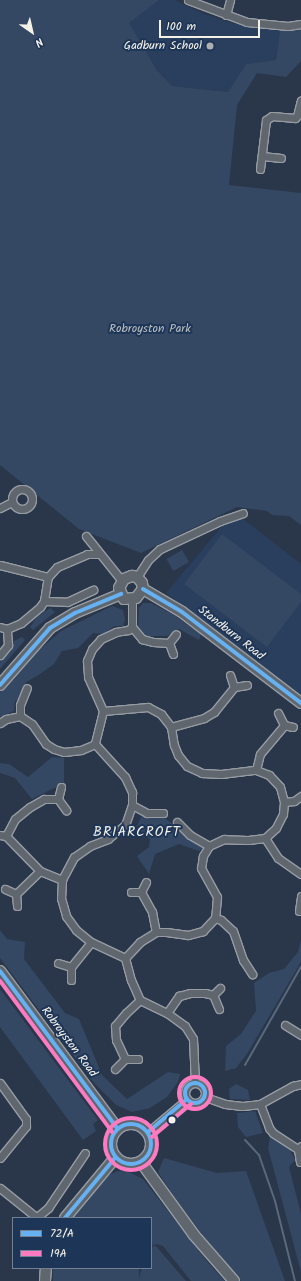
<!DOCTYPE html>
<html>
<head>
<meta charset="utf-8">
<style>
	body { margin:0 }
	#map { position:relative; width:301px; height:1281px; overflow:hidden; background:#2a374a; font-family:Kalam,sans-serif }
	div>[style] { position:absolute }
	.built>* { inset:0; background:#2a3f5d }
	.green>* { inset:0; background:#344763; transform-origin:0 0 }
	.stream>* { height:2px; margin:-1px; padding:0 1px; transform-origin:1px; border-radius:1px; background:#59687d }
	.roads { filter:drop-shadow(1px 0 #979ca3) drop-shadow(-1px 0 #979ca3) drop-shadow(0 1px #979ca3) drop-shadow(0 -1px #979ca3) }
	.street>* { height:7px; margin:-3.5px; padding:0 3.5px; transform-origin:3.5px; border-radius:3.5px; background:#60666e }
	.street>.ring { margin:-3.5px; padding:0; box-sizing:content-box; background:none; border:7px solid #60666e; border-radius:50% }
	.secondary>* { height:10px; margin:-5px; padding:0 5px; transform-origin:5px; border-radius:5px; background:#60666e }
	.secondary>.ring { margin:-5px; padding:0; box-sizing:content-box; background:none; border:10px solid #60666e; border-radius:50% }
	.bus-1>* { height:4px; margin:-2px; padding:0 2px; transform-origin:2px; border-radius:2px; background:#66b1f2 }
	.bus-1>.ring { margin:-2px; padding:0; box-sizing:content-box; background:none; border:4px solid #66b1f2; border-radius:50% }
	.bus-2>* { height:4px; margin:-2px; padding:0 2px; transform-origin:2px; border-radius:2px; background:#fe7ac1 }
	.bus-2>.ring { margin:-2px; padding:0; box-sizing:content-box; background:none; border:4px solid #fe7ac1; border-radius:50% }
	.dots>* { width:11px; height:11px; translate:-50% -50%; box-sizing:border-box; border:2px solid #1d3557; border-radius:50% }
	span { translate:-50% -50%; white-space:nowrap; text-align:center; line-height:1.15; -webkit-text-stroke:4px #1d3557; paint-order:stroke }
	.poi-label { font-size:12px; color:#f4f1e8 }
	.right { translate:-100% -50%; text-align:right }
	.park-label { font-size:12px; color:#bbbfc1 }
	.street-label { font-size:12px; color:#f4f1e8 }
	.quarter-label { font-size:14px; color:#f4f1e8; letter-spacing:1px }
	.legend { position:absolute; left:12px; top:1217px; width:140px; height:52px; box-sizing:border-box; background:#1d3557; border:1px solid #738091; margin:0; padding:5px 7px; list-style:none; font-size:12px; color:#f4f1e8 }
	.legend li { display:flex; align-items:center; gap:8px; height:20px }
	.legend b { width:20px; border:1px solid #738091 }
	.north { position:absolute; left:12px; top:12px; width:40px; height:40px; -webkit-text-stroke:3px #1d3557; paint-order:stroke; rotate:146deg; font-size:11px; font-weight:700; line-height:16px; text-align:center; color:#f4f1e8 }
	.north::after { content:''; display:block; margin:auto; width:14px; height:18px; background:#f4f1e8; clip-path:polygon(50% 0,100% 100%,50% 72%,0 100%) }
	.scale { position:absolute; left:159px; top:20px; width:101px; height:18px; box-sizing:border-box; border:2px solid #f4f1e8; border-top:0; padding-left:5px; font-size:12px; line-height:14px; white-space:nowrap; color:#f4f1e8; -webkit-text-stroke:3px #1d3557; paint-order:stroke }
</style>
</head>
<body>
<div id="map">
	<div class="built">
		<div style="clip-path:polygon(157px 0,174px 0,204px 14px,235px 24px,280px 31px,276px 60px,246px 64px,228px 92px,172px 86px,153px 65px,127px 22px)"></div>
		<div style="clip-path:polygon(234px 512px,301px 564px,301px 695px,166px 593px)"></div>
	</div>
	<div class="green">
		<div style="clip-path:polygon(0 0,159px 0,129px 23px,156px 69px,172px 86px,228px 92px,246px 64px,276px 60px,280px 31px,301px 30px,301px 61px,286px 77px,257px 73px,237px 105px,229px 185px,301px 193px,301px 525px,289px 516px,272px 515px,267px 511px,237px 507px,141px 553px,79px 529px,0 465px)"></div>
		<div style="clip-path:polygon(222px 534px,301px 594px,301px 602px,267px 647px,184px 584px)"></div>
		<div style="left:182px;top:550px;width:14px;height:18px;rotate:60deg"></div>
		<div style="clip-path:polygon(143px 603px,151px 603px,172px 614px,201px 634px,199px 640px,179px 629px,167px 636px,146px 636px,138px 626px,139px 608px)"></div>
		<div style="clip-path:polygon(112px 606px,123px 610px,125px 619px,123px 626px,115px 626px,103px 634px,93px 633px,78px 648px,62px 651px,54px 664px,37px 676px,26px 682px,20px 699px,15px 701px,14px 711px,0 717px,0 692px,37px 652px,61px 631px)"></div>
		<div style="clip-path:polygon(50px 608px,55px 612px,33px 630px,30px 627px,37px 617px)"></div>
		<div style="clip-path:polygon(22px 637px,25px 640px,0 669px,0 662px,12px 642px)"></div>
		<div style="clip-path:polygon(52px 757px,64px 758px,64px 783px,32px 799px,15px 778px,0 773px,0 763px,9px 764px,28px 777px)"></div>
		<div style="clip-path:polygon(142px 815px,163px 817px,205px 847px,199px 851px,179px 844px,155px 854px,149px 874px,137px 856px,149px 847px,150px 839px,136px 828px)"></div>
		<div style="clip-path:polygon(0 930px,7px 939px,25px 942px,24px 959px,65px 1013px,79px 1019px,102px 1075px,127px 1099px,168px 1072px,180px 1074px,178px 1082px,167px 1097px,150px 1108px,132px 1112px,116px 1105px,94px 1083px,0 958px)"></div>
		<div style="clip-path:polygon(301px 940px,301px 962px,247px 1054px,236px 1068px,225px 1071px,226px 1046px,241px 1034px,256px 1011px,254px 983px,269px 973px,284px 969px,298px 952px)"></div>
		<div style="clip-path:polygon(0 989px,98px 1120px,93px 1124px,96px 1131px,83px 1140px,0 1027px)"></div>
		<div style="clip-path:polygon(236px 1084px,248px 1090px,250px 1100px,230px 1099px,229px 1089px)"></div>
		<div style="clip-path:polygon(255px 1111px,263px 1133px,246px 1137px,238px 1127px,237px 1113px)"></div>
		<div style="clip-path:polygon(270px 1137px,289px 1148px,295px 1160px,289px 1167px,301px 1214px,301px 1272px,268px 1148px)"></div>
		<div style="clip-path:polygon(164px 1158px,217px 1173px,246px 1171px,285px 1281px,241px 1281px,226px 1266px,173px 1195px,158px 1172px)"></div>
		<div style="clip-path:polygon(118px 1171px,129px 1172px,143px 1179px,210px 1265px,225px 1281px,191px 1281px,163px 1246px,156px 1244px,151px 1246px,151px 1218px,73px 1218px,108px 1175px)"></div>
		<div style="clip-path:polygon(155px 1245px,186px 1281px,138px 1281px,142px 1268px,151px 1268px,151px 1248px)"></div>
		<div style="left:53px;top:1268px;width:86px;height:13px"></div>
	</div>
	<div class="stream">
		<div style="left:245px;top:1065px;width:113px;rotate:-60.3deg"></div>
		<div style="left:245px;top:1140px;width:21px;rotate:47deg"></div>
		<div style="left:259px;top:1155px;width:49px;rotate:70.8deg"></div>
		<div style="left:275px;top:1201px;width:82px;rotate:76deg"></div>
	</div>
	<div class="roads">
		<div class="street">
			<div style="left:188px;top:0;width:63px;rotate:20.4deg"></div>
			<div style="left:247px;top:22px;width:41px;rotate:5.6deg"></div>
			<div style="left:288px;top:26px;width:13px;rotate:-9deg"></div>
			<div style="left:226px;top:15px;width:16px;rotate:-75deg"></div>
			<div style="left:262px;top:156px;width:19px;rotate:6deg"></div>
			<div style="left:260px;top:169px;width:49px;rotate:-83deg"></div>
			<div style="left:266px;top:120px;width:7px;rotate:-34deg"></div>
			<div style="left:272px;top:116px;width:23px;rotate:5deg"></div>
			<div style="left:295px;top:118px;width:3px;rotate:-45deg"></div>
			<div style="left:297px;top:116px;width:16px;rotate:-76deg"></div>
			<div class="ring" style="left:12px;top:489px;width:13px;height:13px"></div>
			<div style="left:0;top:508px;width:13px;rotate:-27deg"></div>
			<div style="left:86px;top:536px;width:58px;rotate:51.3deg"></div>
			<div style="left:0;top:565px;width:49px;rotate:14deg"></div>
			<div style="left:48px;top:577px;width:13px;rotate:-48deg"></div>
			<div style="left:57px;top:567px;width:33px;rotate:-23deg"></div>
			<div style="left:87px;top:554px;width:12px"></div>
			<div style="left:137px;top:577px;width:20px;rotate:-57deg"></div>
			<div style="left:148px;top:560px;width:16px;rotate:-43deg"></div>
			<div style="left:160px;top:549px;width:66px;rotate:-25deg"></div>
			<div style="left:220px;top:521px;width:24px;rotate:-19deg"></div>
			<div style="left:132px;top:599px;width:28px;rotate:90deg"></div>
			<div style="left:132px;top:627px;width:5px;rotate:143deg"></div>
			<div style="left:128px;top:630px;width:12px;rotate:171deg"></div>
			<div style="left:116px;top:632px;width:17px;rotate:155deg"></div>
			<div style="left:101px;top:639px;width:13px;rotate:132deg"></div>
			<div style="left:92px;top:649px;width:13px;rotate:113deg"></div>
			<div style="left:87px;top:661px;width:16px;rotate:86deg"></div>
			<div style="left:88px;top:677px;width:37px;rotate:66deg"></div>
			<div style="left:103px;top:711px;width:34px;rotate:104deg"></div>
			<div style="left:95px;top:744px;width:45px;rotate:47.7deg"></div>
			<div style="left:125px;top:777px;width:17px;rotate:65deg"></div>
			<div style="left:132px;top:792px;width:13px;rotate:90deg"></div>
			<div style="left:132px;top:805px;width:21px;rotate:109deg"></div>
			<div style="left:125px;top:825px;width:22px;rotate:141deg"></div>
			<div style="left:108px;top:839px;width:19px;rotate:159deg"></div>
			<div style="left:90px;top:846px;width:19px;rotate:145deg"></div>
			<div style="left:74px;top:857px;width:26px;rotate:118deg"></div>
			<div style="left:62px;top:880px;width:18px;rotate:93deg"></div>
			<div style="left:61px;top:898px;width:19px;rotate:74deg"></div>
			<div style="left:66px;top:916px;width:17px;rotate:54deg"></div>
			<div style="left:76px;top:930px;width:19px;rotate:39deg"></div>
			<div style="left:91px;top:942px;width:38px;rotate:25deg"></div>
			<div style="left:125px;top:958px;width:23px;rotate:75deg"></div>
			<div style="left:131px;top:980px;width:22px;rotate:66deg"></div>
			<div style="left:140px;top:1000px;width:30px;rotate:26deg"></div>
			<div style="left:167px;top:1013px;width:22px;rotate:36deg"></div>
			<div style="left:185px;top:1026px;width:15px;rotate:58deg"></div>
			<div style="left:193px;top:1039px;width:44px;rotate:87.4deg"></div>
			<div style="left:44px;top:601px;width:23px;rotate:2deg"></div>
			<div style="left:67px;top:602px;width:29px;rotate:-25deg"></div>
			<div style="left:0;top:627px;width:7px;rotate:16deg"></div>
			<div style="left:7px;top:629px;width:15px;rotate:-23deg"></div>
			<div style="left:21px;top:623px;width:25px;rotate:-40deg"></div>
			<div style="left:40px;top:607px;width:7px;rotate:-56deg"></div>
			<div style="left:44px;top:601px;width:24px;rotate:-81deg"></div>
			<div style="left:132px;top:627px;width:16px;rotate:50deg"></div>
			<div style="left:142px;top:639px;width:11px;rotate:15deg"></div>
			<div style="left:153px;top:642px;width:16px;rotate:4deg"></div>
			<div style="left:173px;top:654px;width:12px;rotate:-110deg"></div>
			<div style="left:169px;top:643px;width:11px;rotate:-52deg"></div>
			<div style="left:0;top:655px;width:13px;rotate:-51deg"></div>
			<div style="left:8px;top:645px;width:16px;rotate:-94deg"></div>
			<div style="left:230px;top:675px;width:13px;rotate:72deg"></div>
			<div style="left:234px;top:687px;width:13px;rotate:-9deg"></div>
			<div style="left:103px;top:711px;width:45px;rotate:-5.1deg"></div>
			<div style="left:148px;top:707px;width:15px;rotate:28deg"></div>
			<div style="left:161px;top:714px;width:16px;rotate:52deg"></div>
			<div style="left:171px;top:727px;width:18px;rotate:81deg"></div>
			<div style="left:174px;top:745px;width:11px;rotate:68deg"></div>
			<div style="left:178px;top:755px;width:14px;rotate:51deg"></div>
			<div style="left:187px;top:766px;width:17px;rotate:25deg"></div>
			<div style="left:202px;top:773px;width:19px;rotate:3deg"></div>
			<div style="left:221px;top:774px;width:35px;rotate:-7deg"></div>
			<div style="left:256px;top:770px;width:14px;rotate:21deg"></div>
			<div style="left:269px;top:775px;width:16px;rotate:47deg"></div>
			<div style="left:280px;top:787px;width:16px;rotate:75deg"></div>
			<div style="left:284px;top:802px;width:12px;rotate:95deg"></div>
			<div style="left:283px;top:814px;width:16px;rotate:117deg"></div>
			<div style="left:276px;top:828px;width:15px;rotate:138deg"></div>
			<div style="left:265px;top:838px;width:17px;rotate:173deg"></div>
			<div style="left:248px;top:840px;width:24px;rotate:-178deg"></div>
			<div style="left:224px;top:839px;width:17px;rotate:155deg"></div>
			<div style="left:209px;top:846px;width:12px;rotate:121deg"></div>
			<div style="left:203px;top:856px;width:12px;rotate:99deg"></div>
			<div style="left:201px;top:868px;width:33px;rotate:61deg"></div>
			<div style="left:217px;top:897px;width:21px;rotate:95deg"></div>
			<div style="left:215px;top:918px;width:18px;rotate:133deg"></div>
			<div style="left:203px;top:931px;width:16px;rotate:165deg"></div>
			<div style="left:188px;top:935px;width:22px;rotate:-172deg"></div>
			<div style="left:166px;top:932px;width:10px;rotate:180deg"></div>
			<div style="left:156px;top:932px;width:19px;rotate:148deg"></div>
			<div style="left:140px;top:942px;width:22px;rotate:133deg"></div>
			<div style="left:278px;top:713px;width:13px;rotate:63deg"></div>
			<div style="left:284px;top:725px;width:9px;rotate:13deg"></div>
			<div style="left:20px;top:716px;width:11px;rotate:-90deg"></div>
			<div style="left:20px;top:705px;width:18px;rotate:-68deg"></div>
			<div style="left:0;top:723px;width:7px;rotate:-34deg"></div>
			<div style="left:6px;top:719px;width:14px;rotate:-12deg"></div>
			<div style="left:20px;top:716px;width:14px;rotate:34deg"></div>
			<div style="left:32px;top:724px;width:24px;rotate:55deg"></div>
			<div style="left:46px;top:744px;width:9px;rotate:32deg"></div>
			<div style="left:54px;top:749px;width:10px;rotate:17deg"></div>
			<div style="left:64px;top:752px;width:17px;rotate:-7deg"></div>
			<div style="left:81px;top:750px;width:15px;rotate:-23deg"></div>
			<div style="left:171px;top:727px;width:34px;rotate:-15deg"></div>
			<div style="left:204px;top:718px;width:12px;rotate:-31deg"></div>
			<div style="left:214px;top:712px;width:32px;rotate:-51deg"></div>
			<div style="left:256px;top:770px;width:16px;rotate:-76deg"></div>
			<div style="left:260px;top:754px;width:38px;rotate:-50deg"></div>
			<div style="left:61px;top:787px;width:12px;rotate:104deg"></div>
			<div style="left:58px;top:799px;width:14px;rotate:54deg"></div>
			<div style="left:284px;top:802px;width:10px;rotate:-6deg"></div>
			<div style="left:294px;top:801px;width:9px;rotate:-36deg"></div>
			<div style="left:132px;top:805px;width:17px;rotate:28deg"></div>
			<div style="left:147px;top:813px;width:16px"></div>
			<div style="left:177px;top:822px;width:18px;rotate:45deg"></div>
			<div style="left:190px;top:835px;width:22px;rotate:30deg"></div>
			<div style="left:0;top:835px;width:6px;rotate:9deg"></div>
			<div style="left:6px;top:836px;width:49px;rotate:45.8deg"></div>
			<div style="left:40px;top:871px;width:24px;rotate:22deg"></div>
			<div style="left:6px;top:836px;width:19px;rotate:-62deg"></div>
			<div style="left:15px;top:819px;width:19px;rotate:-39deg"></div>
			<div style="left:30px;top:807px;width:16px;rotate:-30deg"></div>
			<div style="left:44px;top:799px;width:14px"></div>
			<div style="left:265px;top:838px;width:24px;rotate:57deg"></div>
			<div style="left:278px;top:858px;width:28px;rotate:35deg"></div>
			<div style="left:5px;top:889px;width:12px;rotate:24deg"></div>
			<div style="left:16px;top:894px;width:12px;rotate:85deg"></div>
			<div style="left:131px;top:892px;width:10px"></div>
			<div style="left:141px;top:892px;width:11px;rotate:-63deg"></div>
			<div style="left:141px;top:892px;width:23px;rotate:61deg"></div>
			<div style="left:152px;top:912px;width:20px;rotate:79deg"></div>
			<div style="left:16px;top:894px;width:33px;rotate:-44deg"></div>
			<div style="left:299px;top:911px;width:15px;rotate:-82deg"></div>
			<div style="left:215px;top:918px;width:6px;rotate:18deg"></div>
			<div style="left:221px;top:920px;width:16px;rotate:43deg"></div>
			<div style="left:233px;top:931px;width:31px;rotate:71deg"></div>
			<div style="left:243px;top:960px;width:17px;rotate:57deg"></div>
			<div style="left:58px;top:963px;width:14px;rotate:17deg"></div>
			<div style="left:71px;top:967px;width:13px;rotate:90deg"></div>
			<div style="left:71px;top:967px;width:32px;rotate:-51deg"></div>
			<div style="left:219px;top:1009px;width:15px;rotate:-113deg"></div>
			<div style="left:213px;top:995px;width:10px;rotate:-45deg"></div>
			<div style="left:167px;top:1013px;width:21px;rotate:-55deg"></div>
			<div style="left:179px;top:996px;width:11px;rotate:-15deg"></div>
			<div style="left:190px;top:993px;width:15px"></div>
			<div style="left:205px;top:993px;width:8px;rotate:14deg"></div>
			<div style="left:285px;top:1025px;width:19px;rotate:32deg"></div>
			<div style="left:125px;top:1059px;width:21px;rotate:-115deg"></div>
			<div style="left:116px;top:1040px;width:14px;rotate:-94deg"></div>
			<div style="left:115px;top:1026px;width:17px;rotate:-50deg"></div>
			<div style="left:126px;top:1013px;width:19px;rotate:-43deg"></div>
			<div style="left:115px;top:1069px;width:14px;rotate:-45deg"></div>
			<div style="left:125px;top:1059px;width:13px"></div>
			<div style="left:0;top:1083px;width:44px;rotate:54.2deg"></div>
			<div style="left:26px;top:1119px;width:7px;rotate:90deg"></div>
			<div style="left:26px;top:1126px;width:41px;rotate:129.1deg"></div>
			<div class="ring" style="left:185px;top:1083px;width:13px;height:13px"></div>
			<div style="left:205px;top:1097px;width:21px;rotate:19deg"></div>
			<div style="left:225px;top:1104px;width:17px;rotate:7deg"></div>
			<div style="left:242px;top:1106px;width:18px;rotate:-6deg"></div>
			<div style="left:260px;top:1104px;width:38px;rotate:-29deg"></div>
			<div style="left:293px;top:1086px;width:8px;rotate:-14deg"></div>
			<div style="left:260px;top:1104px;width:26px;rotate:69deg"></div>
			<div style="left:269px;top:1128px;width:6px;rotate:51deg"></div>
			<div style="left:273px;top:1133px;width:30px;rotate:33deg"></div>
			<div style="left:148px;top:1132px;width:51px;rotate:-40.2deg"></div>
			<div style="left:300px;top:1162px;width:13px;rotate:-99deg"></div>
			<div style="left:298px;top:1149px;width:4px;rotate:-45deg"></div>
			<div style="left:0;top:1188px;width:46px;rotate:38.9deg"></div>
			<div style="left:36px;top:1218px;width:16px;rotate:-40deg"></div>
			<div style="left:48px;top:1208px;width:66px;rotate:-56.1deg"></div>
		</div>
		<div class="secondary">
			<div style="left:132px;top:576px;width:5px;rotate:11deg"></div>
			<div style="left:137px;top:577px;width:8px;rotate:50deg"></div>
			<div style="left:142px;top:583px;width:6px;rotate:81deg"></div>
			<div style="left:143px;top:589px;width:11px;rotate:128deg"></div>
			<div style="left:136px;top:598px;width:12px;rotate:175deg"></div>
			<div style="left:124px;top:599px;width:12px;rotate:-114deg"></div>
			<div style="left:119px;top:588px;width:10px;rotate:-61deg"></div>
			<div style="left:124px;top:579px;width:9px;rotate:-21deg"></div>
			<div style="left:143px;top:589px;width:45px;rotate:30.5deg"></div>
			<div style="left:182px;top:612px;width:150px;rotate:37.4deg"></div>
			<div style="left:0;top:685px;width:76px;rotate:-48.7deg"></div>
			<div style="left:50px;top:628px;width:29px;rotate:-31deg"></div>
			<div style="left:75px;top:613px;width:50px;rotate:-22.4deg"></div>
			<div style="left:0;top:971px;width:196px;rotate:53.3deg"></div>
			<div class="ring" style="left:111px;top:1124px;width:30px;height:30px"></div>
			<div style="left:141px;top:1162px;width:90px;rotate:54deg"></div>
			<div style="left:194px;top:1235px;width:61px;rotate:49deg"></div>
			<div style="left:65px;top:1218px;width:78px;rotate:-50.2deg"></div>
			<div style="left:45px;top:1281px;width:13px;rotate:-86deg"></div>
		</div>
	</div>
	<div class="bus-1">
		<div style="left:143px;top:589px;width:45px;rotate:30.5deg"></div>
		<div style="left:182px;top:612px;width:150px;rotate:37.4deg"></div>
		<div style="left:0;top:685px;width:76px;rotate:-48.7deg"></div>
		<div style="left:50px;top:628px;width:29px;rotate:-31deg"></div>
		<div style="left:75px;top:613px;width:50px;rotate:-22.4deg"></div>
		<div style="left:0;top:971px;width:196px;rotate:53.3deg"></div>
		<div class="ring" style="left:185px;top:1083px;width:16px;height:16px"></div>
		<div class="ring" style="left:111px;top:1124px;width:36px;height:36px"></div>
		<div style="left:148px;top:1132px;width:51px;rotate:-40.2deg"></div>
		<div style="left:65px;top:1218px;width:78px;rotate:-50.2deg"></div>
	</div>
	<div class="bus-2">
		<div style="left:0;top:981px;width:188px;rotate:53.4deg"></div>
		<div class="ring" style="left:179px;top:1077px;width:28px;height:28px"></div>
		<div class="ring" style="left:105px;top:1118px;width:48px;height:48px"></div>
		<div style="left:152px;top:1137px;width:51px;rotate:-40.2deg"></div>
	</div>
	<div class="dots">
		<div style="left:210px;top:46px;background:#adb0b1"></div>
		<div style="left:172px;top:1120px;background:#f4f1e8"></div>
	</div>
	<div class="poi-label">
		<span class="right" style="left:202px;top:46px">Gadburn School</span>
	</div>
	<div class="park-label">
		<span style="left:150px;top:329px">Robroyston Park</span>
	</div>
	<div class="street-label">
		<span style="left:231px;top:633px;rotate:38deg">Standburn Road</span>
		<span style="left:69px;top:1042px;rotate:53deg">Robroyston Road</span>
	</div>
	<div class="quarter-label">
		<span style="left:137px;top:832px">BRIARCROFT</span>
	</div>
	<ul class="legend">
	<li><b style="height:5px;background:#66b1f2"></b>72/A</li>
	<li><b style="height:5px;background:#fe7ac1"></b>19A</li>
	</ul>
	<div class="north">N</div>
	<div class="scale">100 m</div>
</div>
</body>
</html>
